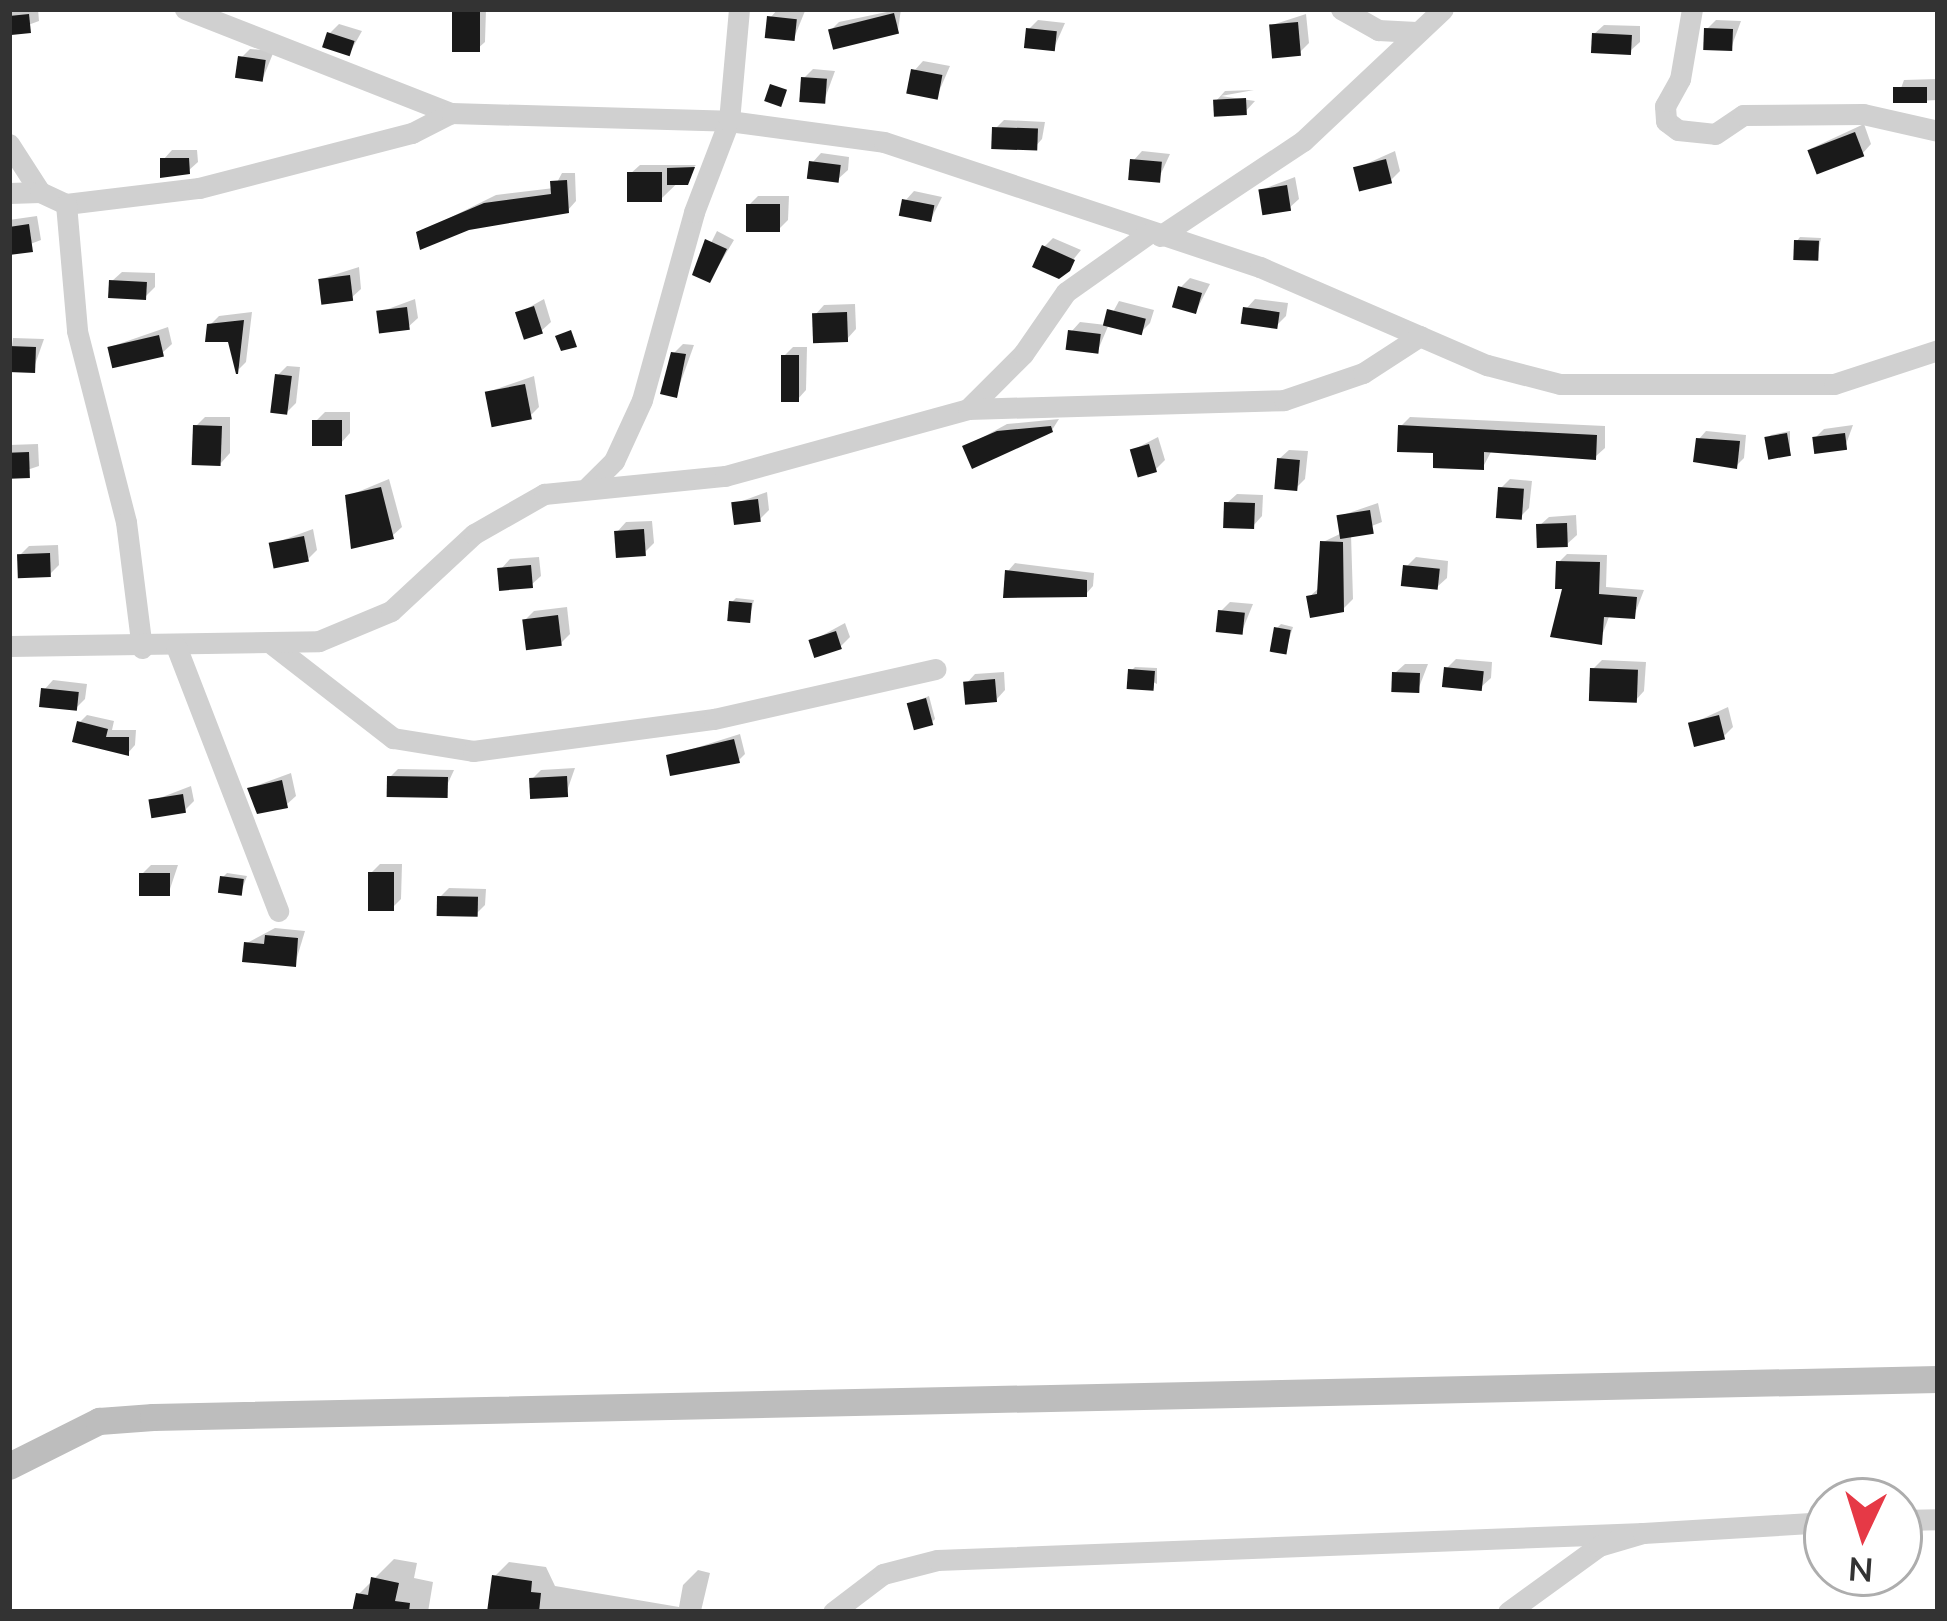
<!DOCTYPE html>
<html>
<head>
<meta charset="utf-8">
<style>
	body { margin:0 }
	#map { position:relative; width:1947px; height:1621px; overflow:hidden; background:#fff; font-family:Mulish,sans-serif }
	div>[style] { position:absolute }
	.shadow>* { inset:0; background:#0003 }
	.building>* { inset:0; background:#1a1a1a; transform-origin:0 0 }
	.street>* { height:21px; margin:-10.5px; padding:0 10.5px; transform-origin:10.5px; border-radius:10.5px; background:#d0d0d0 }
	.secondary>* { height:27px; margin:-13.5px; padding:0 13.5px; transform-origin:13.5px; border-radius:13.5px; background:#bdbdbd }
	span { translate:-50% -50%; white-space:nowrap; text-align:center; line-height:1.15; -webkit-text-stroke:12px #fff; paint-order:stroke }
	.frame { position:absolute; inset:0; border:12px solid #333; pointer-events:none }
	.north { position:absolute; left:1803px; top:1477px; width:120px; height:120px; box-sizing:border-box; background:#fff; border:3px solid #adadad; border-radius:50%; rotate:184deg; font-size:33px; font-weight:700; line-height:48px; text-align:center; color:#333 }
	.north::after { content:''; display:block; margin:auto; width:42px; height:54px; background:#e63946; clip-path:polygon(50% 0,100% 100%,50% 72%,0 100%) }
</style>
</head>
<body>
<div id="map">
	<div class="shadow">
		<div style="clip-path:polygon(9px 9px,38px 9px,39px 21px,9px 32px)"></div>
		<div style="clip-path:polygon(458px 9px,486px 9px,485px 42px,476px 50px)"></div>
		<div style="clip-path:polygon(778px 9px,805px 11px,794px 38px,770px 18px)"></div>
		<div style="clip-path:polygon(901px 9px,898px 30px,832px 29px,839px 22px)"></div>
		<div style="clip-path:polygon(1306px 14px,1309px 43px,1299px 53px,1272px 25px)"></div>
		<div style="clip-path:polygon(1038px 20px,1065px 23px,1054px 48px,1028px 30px)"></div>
		<div style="clip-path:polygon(1716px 20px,1741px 21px,1731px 48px,1707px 29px)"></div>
		<div style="clip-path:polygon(339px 24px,362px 31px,349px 54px,330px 33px)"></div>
		<div style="clip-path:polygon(1604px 25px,1640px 26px,1640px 42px,1630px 51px,1594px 34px)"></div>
		<div style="clip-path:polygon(250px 49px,274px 51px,263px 78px,241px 58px)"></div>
		<div style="clip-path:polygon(1937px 59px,1938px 100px,1896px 102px,1904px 80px,1937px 79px)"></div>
		<div style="clip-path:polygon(923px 61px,950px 66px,937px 96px,914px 71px)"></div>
		<div style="clip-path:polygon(813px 69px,835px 71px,824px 101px,804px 78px)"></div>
		<div style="clip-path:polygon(1254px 90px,1221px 96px,1255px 101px,1245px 112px,1216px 101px,1225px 91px)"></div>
		<div style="clip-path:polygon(1004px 120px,1045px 122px,1042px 139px,1034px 148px,995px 129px)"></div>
		<div style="clip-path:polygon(1864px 124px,1871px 144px,1862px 154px,1810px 149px)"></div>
		<div style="clip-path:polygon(172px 150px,197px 150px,198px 162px,188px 171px,163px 160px)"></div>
		<div style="clip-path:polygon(1142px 151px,1170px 154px,1158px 180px,1133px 161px)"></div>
		<div style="clip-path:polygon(1395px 151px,1400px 171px,1390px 181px,1357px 168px)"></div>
		<div style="clip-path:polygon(821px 153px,849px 157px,848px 170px,838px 179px,812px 163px)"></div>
		<div style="clip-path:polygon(640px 165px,696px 165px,661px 199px,630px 174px)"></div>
		<div style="clip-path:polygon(562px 173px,575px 173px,576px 201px,568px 210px,419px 233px,496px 195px,554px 188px)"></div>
		<div style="clip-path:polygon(1295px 177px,1299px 199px,1289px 208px,1261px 190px)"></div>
		<div style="clip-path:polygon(914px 191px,942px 197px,931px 219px,905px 201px)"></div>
		<div style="clip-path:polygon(758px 196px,789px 196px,788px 220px,779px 229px,749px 205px)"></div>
		<div style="clip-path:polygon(37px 216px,41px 240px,9px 252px,9px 220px)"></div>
		<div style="clip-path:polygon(717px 231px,734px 240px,710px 280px,696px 273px)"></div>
		<div style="clip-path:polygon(1800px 237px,1821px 238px,1817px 258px,1797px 241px)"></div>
		<div style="clip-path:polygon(1053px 238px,1081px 250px,1068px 266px,1044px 247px)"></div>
		<div style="clip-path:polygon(359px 267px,361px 289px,351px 298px,321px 279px)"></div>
		<div style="clip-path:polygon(122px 272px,155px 273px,155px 287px,145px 297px,112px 281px)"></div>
		<div style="clip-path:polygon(1190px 278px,1210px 284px,1196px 311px,1180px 288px)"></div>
		<div style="clip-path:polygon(415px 299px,418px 318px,408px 327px,380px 312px)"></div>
		<div style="clip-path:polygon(544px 299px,551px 322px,541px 331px,519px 313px)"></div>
		<div style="clip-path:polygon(1255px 299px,1288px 303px,1286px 316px,1277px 325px,1246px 309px)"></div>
		<div style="clip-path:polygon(1119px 301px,1154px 310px,1150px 323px,1141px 332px,1109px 324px,1098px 350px,1071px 332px,1080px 322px,1106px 325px)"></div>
		<div style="clip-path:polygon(855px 304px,856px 329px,847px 339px,815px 315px,824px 305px)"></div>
		<div style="clip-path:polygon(252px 312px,246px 362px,239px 369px,230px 339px,209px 326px,219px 316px)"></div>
		<div style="clip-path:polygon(168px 327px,172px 344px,162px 353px,110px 347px)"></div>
		<div style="clip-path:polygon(13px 338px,44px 339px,33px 370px,9px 369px)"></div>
		<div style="clip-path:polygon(683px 344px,694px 345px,676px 395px,673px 354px)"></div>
		<div style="clip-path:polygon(793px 347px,807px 347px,806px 390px,797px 400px,784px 356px)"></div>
		<div style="clip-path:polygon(287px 366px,300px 367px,296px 403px,287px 412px,278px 375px)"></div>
		<div style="clip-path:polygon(534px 376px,539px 407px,530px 416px,488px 392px)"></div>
		<div style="clip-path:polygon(325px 412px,350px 412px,350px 433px,341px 443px,315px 422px)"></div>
		<div style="clip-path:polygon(205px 417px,230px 417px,230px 453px,221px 463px,196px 426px)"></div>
		<div style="clip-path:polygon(1410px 417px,1605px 426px,1605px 448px,1595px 457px,1492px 450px,1483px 467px,1401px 426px)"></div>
		<div style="clip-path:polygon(1059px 419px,1052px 430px,965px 447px,1007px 424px)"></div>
		<div style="clip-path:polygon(1853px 425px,1845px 447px,1815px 438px,1824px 429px)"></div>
		<div style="clip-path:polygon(1706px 431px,1746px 435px,1744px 458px,1736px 466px,1699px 439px)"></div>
		<div style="clip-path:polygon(1790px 431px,1790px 453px,1767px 438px,1771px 435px)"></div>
		<div style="clip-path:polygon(1158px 437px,1165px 460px,1156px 469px,1133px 450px)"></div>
		<div style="clip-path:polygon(38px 444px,39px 466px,9px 476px,9px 445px)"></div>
		<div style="clip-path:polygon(1289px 450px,1308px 451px,1305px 479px,1296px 488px,1279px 459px)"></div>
		<div style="clip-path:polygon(389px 479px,402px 527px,392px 536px,348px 496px)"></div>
		<div style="clip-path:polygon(1510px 479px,1532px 481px,1529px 508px,1520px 517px,1501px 488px)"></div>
		<div style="clip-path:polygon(767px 492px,769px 510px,760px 519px,734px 504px)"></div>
		<div style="clip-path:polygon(1237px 494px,1263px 495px,1262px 516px,1253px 526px,1227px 503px)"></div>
		<div style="clip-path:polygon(1378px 503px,1382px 522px,1351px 534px,1353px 599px,1343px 609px,1309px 597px,1319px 588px,1323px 542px,1342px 533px,1340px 516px)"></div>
		<div style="clip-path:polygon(1576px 515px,1577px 535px,1567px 544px,1539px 526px,1549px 517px)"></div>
		<div style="clip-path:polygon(652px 521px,654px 543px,644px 553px,617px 532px,626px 522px)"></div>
		<div style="clip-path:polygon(313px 529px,317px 550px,308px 559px,272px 544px)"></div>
		<div style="clip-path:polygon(58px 545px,59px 565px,50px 574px,20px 555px,29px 546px)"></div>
		<div style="clip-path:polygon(1567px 554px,1607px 555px,1606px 587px,1644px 590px,1634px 616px,1610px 614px,1600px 641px,1566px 586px,1559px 562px)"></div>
		<div style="clip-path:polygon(539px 557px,541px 576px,531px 585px,501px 569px,510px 559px)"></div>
		<div style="clip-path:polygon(1416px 557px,1448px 561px,1447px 578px,1437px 587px,1406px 567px)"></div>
		<div style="clip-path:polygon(1015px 563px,1094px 573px,1093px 586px,1086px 594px,1008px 571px)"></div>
		<div style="clip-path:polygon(736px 598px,754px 600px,749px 619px,732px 602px)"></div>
		<div style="clip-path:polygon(1230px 602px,1253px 604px,1242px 631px,1221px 611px)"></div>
		<div style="clip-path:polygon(567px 607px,570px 634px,560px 644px,525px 620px,534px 611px)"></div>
		<div style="clip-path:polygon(845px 623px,850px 637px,841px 646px,812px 641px)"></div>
		<div style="clip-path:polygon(1281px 624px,1293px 627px,1285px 652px,1277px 628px)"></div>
		<div style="clip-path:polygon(1456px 659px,1492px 662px,1491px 678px,1481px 687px,1447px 668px)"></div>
		<div style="clip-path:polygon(1602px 660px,1646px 662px,1644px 691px,1635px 701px,1593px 669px)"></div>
		<div style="clip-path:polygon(1405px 664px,1428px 664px,1418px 690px,1395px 673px)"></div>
		<div style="clip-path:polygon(1135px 667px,1157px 668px,1157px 684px,1131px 671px)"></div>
		<div style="clip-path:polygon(1004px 672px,1005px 690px,996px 700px,966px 684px,975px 674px)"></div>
		<div style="clip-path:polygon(53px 680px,87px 684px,85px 699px,76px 708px,44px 690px)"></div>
		<div style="clip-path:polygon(929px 696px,935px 719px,931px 723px,910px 704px)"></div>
		<div style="clip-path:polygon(1728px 707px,1733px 727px,1724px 736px,1691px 724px)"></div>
		<div style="clip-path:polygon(87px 715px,114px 721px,112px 730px,136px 730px,135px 745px,128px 753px,79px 723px)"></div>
		<div style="clip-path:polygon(740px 734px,745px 754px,738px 761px,670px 756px)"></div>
		<div style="clip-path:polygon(575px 768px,566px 794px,532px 779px,541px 770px)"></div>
		<div style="clip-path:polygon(398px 769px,454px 770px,443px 794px,390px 777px)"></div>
		<div style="clip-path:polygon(291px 773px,296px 796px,286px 805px,250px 788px)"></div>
		<div style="clip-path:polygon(191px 786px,194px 801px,185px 810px,152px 801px)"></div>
		<div style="clip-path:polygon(380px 864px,402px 864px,401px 899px,392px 908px,371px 873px)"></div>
		<div style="clip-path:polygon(151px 865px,178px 865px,169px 892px,142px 874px)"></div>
		<div style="clip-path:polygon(227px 873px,247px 876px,241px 892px,223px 877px)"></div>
		<div style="clip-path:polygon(449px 888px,486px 889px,485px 905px,476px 914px,440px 897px)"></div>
		<div style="clip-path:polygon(275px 928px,305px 931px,295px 964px,247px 943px)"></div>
		<div style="clip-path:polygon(394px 1559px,417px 1563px,414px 1578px,433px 1582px,428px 1612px,355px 1612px,359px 1594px)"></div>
		<div style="clip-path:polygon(509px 1562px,546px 1567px,555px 1586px,679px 1607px,683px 1585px,698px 1570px,710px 1573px,701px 1611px,710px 1612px,490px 1612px,494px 1577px)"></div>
	</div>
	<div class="building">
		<div style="left:452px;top:9px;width:28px;height:43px"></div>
		<div style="left:894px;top:13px;width:21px;height:68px;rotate:76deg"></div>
		<div style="left:29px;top:14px;width:19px;height:20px;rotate:84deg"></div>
		<div style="left:767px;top:16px;width:30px;height:22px;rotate:6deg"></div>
		<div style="left:1298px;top:22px;width:34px;height:29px;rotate:85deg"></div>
		<div style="left:1026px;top:28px;width:31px;height:20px;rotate:6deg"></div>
		<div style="left:1704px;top:28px;width:29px;height:22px;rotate:2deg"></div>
		<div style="left:327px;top:32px;width:29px;height:16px;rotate:18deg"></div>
		<div style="left:1592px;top:33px;width:40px;height:20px;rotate:3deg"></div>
		<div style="left:238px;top:56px;width:28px;height:22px;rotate:8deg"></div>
		<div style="left:911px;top:69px;width:32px;height:25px;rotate:11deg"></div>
		<div style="left:801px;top:77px;width:26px;height:25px;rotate:4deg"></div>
		<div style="left:770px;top:84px;width:18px;height:18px;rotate:19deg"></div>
		<div style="left:1927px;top:87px;width:16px;height:34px;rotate:90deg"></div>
		<div style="left:1246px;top:98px;width:17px;height:33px;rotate:87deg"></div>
		<div style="left:992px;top:127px;width:46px;height:22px;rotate:2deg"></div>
		<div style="left:1855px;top:132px;width:26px;height:51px;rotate:69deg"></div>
		<div style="clip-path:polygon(160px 158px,189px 158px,190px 174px,160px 178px)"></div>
		<div style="left:1130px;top:159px;width:32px;height:21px;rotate:5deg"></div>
		<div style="left:1386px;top:159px;width:25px;height:34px;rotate:76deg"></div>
		<div style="left:809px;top:161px;width:32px;height:18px;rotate:7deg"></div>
		<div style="clip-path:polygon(695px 167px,688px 185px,667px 185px,667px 168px)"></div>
		<div style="left:662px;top:172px;width:30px;height:35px;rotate:90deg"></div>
		<div style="clip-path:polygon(567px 180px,569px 213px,469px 230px,420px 250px,416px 232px,484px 203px,551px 194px,550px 181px)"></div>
		<div style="left:1287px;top:185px;width:26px;height:29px;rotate:81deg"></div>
		<div style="left:902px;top:199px;width:33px;height:17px;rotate:11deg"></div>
		<div style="left:746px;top:204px;width:34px;height:28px"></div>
		<div style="clip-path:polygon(29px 224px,33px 252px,9px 255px,9px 227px)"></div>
		<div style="clip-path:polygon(705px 239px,727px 249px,710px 283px,692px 275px)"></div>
		<div style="left:1794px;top:240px;width:25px;height:20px;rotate:2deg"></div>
		<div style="clip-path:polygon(1042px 245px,1075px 260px,1070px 271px,1059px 279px,1032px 267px)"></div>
		<div style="left:350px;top:275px;width:26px;height:32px;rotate:83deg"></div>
		<div style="left:109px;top:280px;width:38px;height:18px;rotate:3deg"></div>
		<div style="left:1178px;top:286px;width:25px;height:22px;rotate:16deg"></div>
		<div style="left:534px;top:306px;width:29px;height:20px;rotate:72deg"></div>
		<div style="left:407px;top:307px;width:23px;height:31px;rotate:83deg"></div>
		<div style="left:1243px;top:307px;width:37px;height:17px;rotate:8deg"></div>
		<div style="left:1107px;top:309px;width:40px;height:17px;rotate:14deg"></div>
		<div style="left:847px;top:312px;width:30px;height:35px;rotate:88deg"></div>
		<div style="clip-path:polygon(244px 320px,238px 374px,236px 374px,228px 342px,205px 342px,207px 324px)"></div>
		<div style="clip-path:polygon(571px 330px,577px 347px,561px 351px,555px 336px)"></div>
		<div style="left:1068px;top:330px;width:33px;height:20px;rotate:7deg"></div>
		<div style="left:159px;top:335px;width:22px;height:53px;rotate:77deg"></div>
		<div style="left:9px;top:346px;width:27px;height:26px;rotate:2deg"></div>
		<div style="clip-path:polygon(671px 352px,686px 354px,677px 398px,660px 394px)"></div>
		<div style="left:781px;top:355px;width:18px;height:47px"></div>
		<div style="left:275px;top:374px;width:17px;height:39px;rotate:7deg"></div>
		<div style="left:525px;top:384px;width:36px;height:41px;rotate:79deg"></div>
		<div style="left:312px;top:420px;width:30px;height:26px"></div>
		<div style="left:193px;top:425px;width:29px;height:40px;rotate:2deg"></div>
		<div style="clip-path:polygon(1398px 425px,1597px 435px,1596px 460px,1484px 452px,1484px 470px,1433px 468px,1433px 453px,1397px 452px)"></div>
		<div style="clip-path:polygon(1051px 426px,1053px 432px,972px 469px,962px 446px,997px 431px)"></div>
		<div style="left:1787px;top:433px;width:23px;height:23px;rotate:80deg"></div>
		<div style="left:1845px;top:433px;width:17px;height:33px;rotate:83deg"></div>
		<div style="clip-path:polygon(1696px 438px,1740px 441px,1737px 469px,1693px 462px)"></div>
		<div style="left:1149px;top:444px;width:29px;height:20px;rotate:74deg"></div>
		<div style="left:29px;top:452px;width:26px;height:20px;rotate:88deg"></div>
		<div style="left:1277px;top:458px;width:23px;height:31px;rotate:5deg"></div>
		<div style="clip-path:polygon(381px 487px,394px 539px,351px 549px,345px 495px)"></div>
		<div style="left:1498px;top:487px;width:26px;height:31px;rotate:4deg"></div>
		<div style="left:758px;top:499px;width:23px;height:27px;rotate:83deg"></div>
		<div style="left:1224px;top:502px;width:31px;height:26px;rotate:2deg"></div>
		<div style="left:1370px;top:510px;width:24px;height:34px;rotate:81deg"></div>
		<div style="left:1567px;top:523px;width:24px;height:31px;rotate:88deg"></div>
		<div style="left:644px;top:529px;width:27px;height:30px;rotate:86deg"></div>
		<div style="left:304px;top:536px;width:26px;height:36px;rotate:79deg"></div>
		<div style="clip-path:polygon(1320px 541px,1343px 542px,1344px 612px,1310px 618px,1306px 596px,1317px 594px)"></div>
		<div style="left:50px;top:553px;width:24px;height:33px;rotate:88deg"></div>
		<div style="clip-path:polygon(1556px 561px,1600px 562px,1599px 594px,1637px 597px,1635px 619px,1604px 617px,1602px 645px,1550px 637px,1562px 589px,1555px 589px)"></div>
		<div style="left:531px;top:565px;width:23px;height:34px;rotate:85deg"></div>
		<div style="left:1403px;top:565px;width:37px;height:21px;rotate:6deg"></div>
		<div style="clip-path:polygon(1005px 570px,1087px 580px,1087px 597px,1003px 598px)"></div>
		<div style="left:729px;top:601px;width:23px;height:20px;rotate:5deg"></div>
		<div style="left:1218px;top:610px;width:27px;height:22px;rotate:6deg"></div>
		<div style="left:558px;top:615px;width:31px;height:36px;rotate:83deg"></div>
		<div style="left:1274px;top:627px;width:17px;height:25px;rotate:10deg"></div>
		<div style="left:836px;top:631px;width:19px;height:29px;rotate:72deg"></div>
		<div style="left:1444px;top:667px;width:40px;height:20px;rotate:6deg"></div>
		<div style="left:1590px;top:668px;width:48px;height:33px;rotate:2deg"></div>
		<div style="left:1128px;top:669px;width:27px;height:20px;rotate:4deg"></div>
		<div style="left:1392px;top:672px;width:28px;height:20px;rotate:2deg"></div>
		<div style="left:995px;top:679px;width:23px;height:32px;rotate:85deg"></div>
		<div style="left:41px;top:688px;width:38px;height:19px;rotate:6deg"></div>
		<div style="left:926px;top:698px;width:28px;height:20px;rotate:75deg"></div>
		<div style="left:1719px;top:715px;width:25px;height:32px;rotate:76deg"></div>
		<div style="clip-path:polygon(77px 721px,108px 729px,106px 737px,129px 737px,129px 756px,72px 742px)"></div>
		<div style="clip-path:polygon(734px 739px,740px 763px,670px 776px,666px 755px)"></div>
		<div style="left:387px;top:776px;width:61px;height:21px;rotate:1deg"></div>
		<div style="left:567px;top:776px;width:21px;height:38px;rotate:87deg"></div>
		<div style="clip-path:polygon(282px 780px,288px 808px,257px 814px,247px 788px)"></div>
		<div style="left:183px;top:794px;width:19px;height:35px;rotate:81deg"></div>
		<div style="left:368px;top:872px;width:26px;height:39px"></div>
		<div style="left:139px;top:873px;width:31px;height:23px"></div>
		<div style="left:220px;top:876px;width:24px;height:17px;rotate:7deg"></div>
		<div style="left:437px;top:896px;width:41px;height:20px;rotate:1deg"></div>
		<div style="clip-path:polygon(265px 935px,298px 938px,296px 967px,242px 962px,244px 942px,264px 944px)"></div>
		<div style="clip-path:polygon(492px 1575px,532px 1581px,531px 1592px,541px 1593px,539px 1612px,487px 1612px)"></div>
		<div style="clip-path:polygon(371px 1577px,399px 1583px,395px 1601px,410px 1603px,409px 1612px,352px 1612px,356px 1593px,368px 1595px)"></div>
	</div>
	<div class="street">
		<div style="left:185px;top:9px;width:286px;rotate:21.4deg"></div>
		<div style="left:1341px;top:9px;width:43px;rotate:29.6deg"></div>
		<div style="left:1378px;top:30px;width:38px;rotate:3deg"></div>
		<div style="left:1692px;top:9px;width:71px;rotate:99.7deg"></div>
		<div style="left:1680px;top:79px;width:31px;rotate:119deg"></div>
		<div style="left:1665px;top:106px;width:15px;rotate:86deg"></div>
		<div style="left:1666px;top:121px;width:15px;rotate:37deg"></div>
		<div style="left:1678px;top:130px;width:37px;rotate:6deg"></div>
		<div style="left:1715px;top:134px;width:34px;rotate:-34deg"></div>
		<div style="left:1743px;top:115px;width:120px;rotate:-0.5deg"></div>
		<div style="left:1863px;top:114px;width:77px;rotate:12.8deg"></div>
		<div style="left:9px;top:144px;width:57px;rotate:57.1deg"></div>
		<div style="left:9px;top:193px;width:31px;rotate:-2deg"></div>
		<div style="left:40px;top:192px;width:29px;rotate:25deg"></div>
		<div style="left:66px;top:204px;width:134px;rotate:-6.9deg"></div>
		<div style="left:199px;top:188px;width:220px;rotate:-14.5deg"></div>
		<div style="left:412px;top:133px;width:44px;rotate:-27.1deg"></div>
		<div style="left:451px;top:113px;width:278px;rotate:1.6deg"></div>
		<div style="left:729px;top:121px;width:156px;rotate:7.7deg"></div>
		<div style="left:884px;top:142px;width:396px;rotate:18.4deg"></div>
		<div style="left:1260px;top:267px;width:247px;rotate:23.4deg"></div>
		<div style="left:1487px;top:365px;width:75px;rotate:14.6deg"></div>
		<div style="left:1560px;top:384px;width:274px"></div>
		<div style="left:1834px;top:384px;width:109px;rotate:-18.1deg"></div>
		<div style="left:66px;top:204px;width:127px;rotate:85deg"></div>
		<div style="left:77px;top:331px;width:197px;rotate:75.6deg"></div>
		<div style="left:126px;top:522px;width:127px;rotate:82.8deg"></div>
		<div style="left:1160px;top:236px;width:172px;rotate:-33.6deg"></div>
		<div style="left:1303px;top:141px;width:192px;rotate:-43.3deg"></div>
		<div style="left:968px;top:409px;width:78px;rotate:-45deg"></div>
		<div style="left:1023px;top:354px;width:75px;rotate:-55.3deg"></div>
		<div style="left:1066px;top:292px;width:100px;rotate:-35.3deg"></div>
		<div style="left:588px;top:487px;width:37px;rotate:-45deg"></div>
		<div style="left:614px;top:461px;width:67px;rotate:-65.3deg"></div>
		<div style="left:642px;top:400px;width:195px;rotate:-74.5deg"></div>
		<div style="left:694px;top:212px;width:97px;rotate:-69deg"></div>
		<div style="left:729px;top:121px;width:112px;rotate:-84.9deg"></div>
		<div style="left:273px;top:645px;width:152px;rotate:37.8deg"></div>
		<div style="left:393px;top:738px;width:81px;rotate:9.2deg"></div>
		<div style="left:473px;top:751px;width:243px;rotate:-7.6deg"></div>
		<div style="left:714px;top:719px;width:227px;rotate:-12.7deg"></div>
		<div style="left:9px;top:646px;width:310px;rotate:-0.9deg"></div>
		<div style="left:319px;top:641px;width:78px;rotate:-22.6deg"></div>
		<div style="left:391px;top:611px;width:113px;rotate:-42.9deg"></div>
		<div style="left:474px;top:534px;width:81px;rotate:-29.7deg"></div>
		<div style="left:544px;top:494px;width:182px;rotate:-5.7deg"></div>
		<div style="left:725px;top:476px;width:252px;rotate:-15.4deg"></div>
		<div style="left:968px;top:409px;width:316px;rotate:-1.6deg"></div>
		<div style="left:1284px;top:400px;width:83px;rotate:-18.9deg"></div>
		<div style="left:1363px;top:373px;width:68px;rotate:-33deg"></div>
		<div style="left:176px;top:646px;width:284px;rotate:68.9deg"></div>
		<div style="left:1899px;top:1520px;width:39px;rotate:-1deg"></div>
		<div style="left:833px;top:1612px;width:63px;rotate:-37.2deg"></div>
		<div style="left:883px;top:1574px;width:56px;rotate:-14.5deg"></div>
		<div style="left:937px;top:1560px;width:707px;rotate:-2.19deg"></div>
		<div style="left:1508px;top:1612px;width:112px;rotate:-36deg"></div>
		<div style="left:1599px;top:1546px;width:46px;rotate:-16.5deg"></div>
		<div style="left:1643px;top:1533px;width:184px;rotate:-3.4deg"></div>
	</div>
	<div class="secondary">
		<div style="left:9px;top:1466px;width:101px;rotate:-26.6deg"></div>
		<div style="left:99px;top:1421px;width:54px;rotate:-4.2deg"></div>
		<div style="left:153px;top:1417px;width:1785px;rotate:-1.22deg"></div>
	</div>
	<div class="frame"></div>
	<div class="north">N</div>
</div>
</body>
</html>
